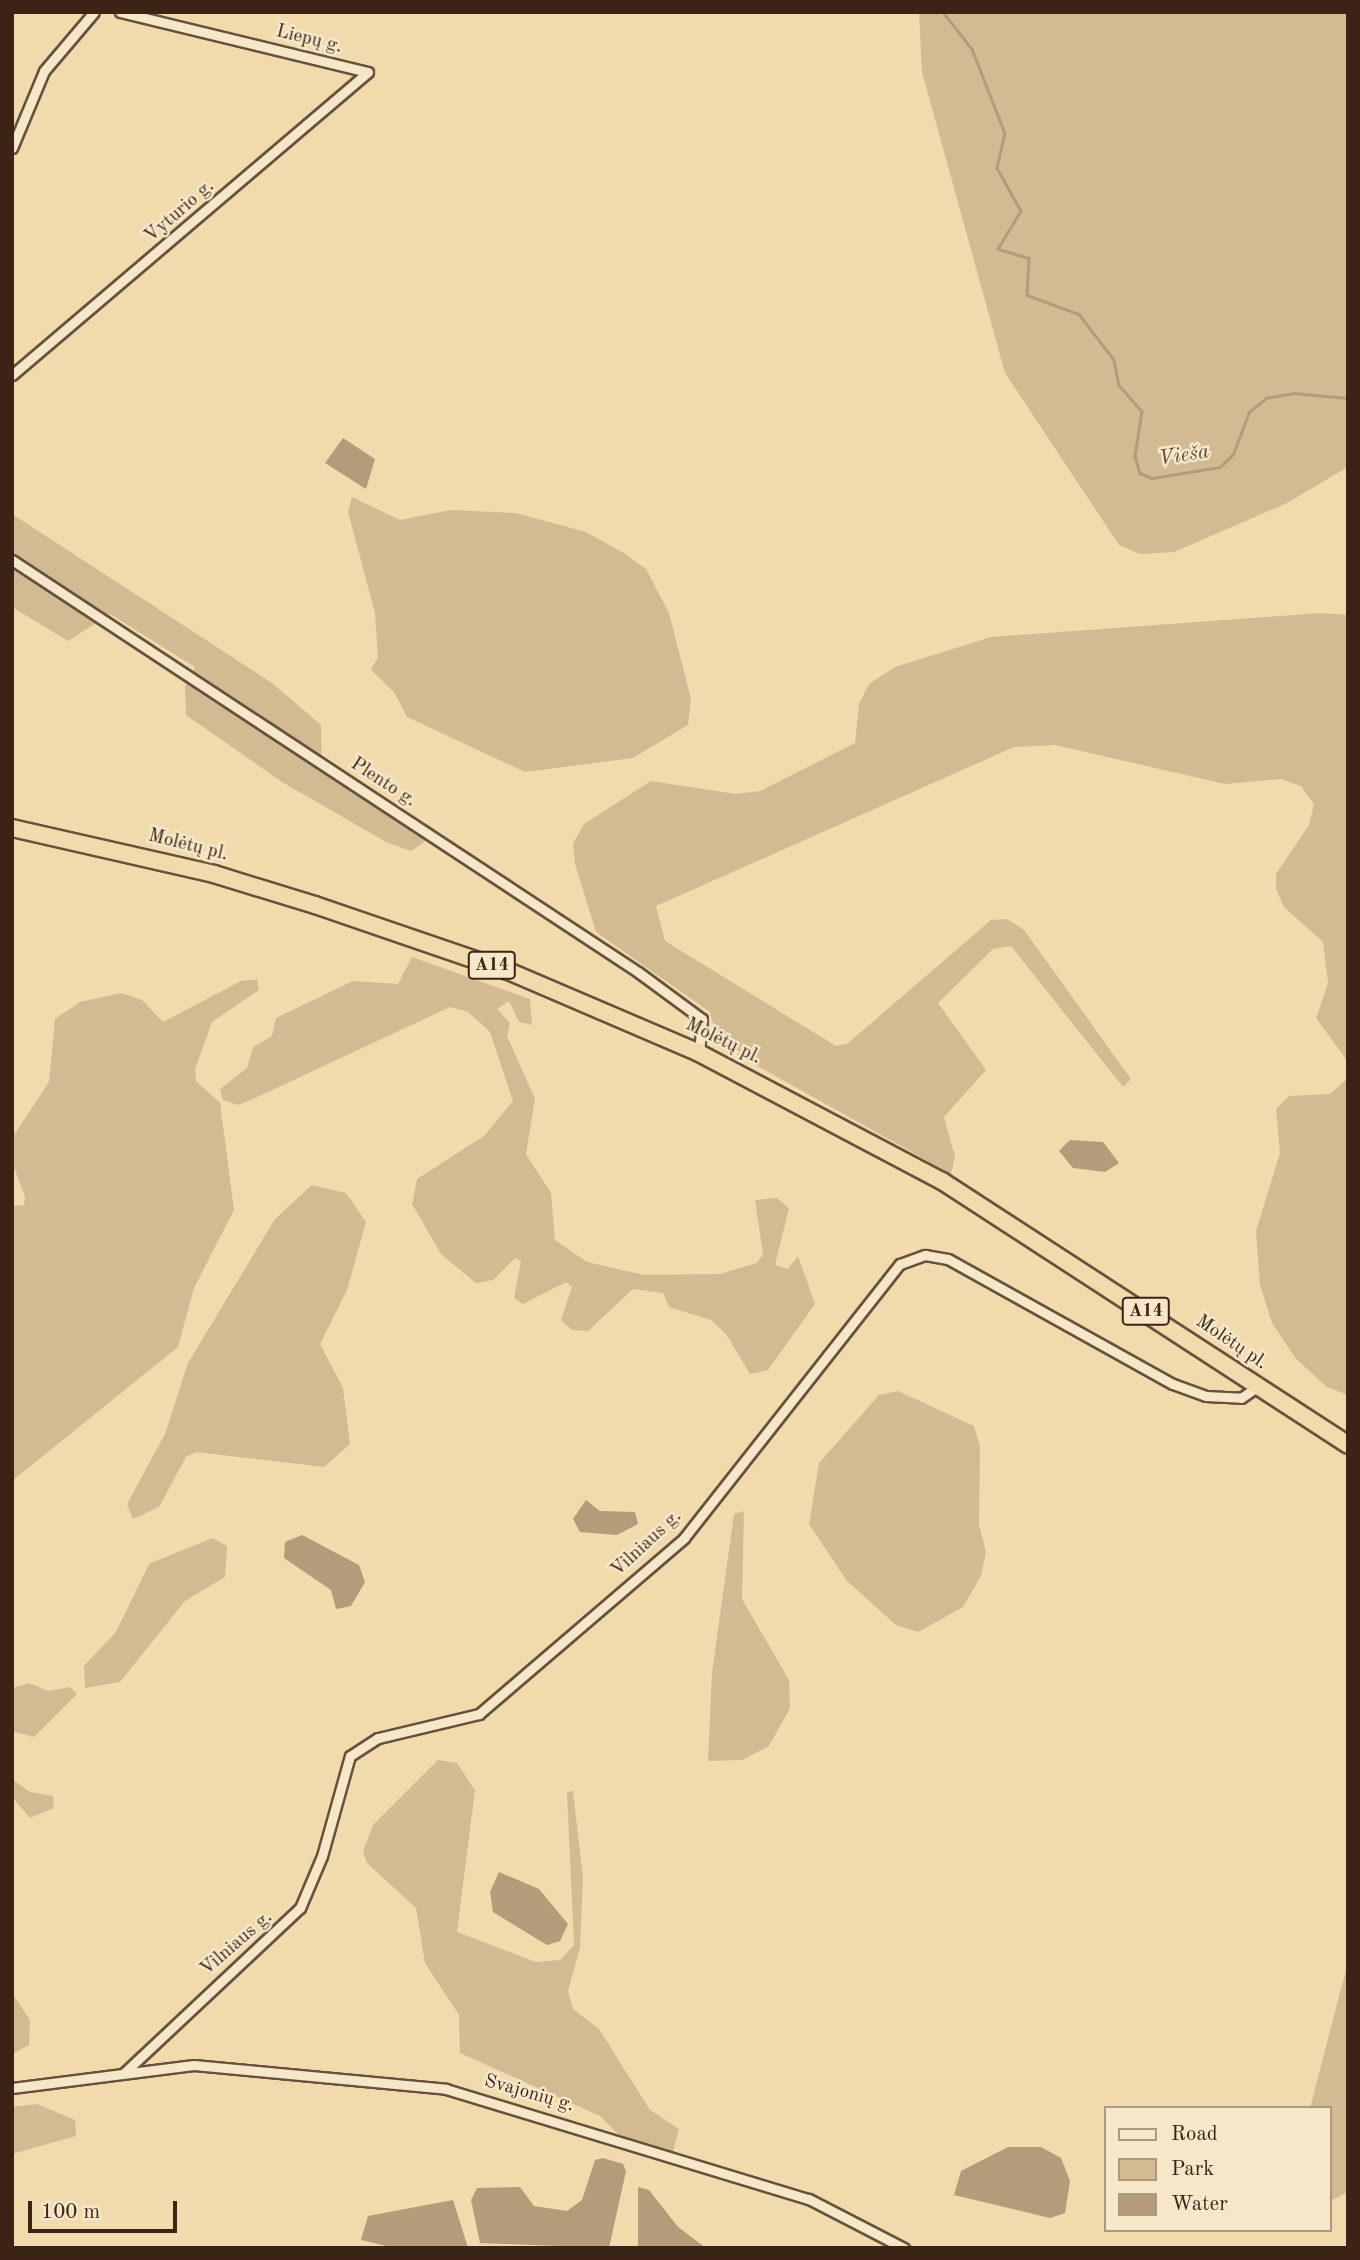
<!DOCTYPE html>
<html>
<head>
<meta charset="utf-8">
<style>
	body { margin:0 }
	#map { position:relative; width:1360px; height:2260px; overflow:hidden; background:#f1daac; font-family:"Old Standard TT",serif }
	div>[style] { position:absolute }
	.green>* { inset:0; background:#d2bb92 }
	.water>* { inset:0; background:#b39c79 }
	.stream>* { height:2.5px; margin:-1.25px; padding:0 1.25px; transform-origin:1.25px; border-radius:1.25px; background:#b39c79 }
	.roads { filter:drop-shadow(2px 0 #68513b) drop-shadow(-2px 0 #68513b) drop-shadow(0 2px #68513b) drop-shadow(0 -2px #68513b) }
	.minor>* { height:9px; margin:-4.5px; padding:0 4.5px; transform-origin:4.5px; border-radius:4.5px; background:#f6e7c9 }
	.trunk>* { height:16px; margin:-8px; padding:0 8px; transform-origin:8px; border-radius:8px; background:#f1daac }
	span { translate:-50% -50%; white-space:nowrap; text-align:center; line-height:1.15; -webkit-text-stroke:5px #f6e7c9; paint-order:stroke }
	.shield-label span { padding:2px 5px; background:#f6e7c9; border:2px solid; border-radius:5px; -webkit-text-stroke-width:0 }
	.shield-label { font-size:18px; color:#3b2315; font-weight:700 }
	.street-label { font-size:19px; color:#3b2315 }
	.water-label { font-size:21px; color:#5f4733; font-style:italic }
	.frame { position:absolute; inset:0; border:14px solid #3b2315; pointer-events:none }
	.legend { position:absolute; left:1104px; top:2106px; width:228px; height:126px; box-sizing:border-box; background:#f6e7c9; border:2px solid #ab9981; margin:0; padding:9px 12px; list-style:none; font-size:21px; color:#3b2315 }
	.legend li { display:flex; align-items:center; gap:14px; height:35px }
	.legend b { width:35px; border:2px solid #ab9981 }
	.scale { position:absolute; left:28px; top:2201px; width:149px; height:32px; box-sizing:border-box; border:4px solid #3b2315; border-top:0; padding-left:9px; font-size:21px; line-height:24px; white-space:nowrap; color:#3b2315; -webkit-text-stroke:5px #f6e7c9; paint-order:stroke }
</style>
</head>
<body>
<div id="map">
	<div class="green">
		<div style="clip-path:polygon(919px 12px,1348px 12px,1348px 467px,1287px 503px,1174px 552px,1140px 554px,1119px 545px,1005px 373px,922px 72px)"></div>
		<div style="clip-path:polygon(352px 497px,400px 520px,451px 510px,516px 513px,586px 532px,622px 552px,646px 569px,669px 613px,691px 699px,688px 725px,633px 758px,525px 772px,407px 717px,394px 692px,371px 670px,378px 657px,375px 613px,348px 512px)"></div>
		<div style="clip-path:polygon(12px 514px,272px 683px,321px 725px,322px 770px,427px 840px,411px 851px,388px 843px,282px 782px,186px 715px,185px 687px,195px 667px,110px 614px,68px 641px,12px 607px)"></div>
		<div style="clip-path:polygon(1320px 613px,1348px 615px,1348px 1062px,1316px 1018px,1328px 983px,1323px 942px,1284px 907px,1276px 889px,1276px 874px,1309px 825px,1314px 804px,1301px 786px,1281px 779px,1225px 784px,1055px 745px,1014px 747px,656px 906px,665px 941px,836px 1046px,847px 1044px,991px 920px,1007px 919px,1024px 930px,1131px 1079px,1123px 1087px,1011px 946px,993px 949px,938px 1003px,986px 1070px,944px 1117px,955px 1157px,951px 1174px,718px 1044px,710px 1012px,596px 932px,575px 864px,573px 844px,584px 824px,651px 781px,736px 794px,760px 791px,855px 743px,859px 704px,869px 684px,895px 667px,991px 637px)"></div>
		<div style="clip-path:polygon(412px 957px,530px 999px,532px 1025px,519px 1022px,509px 1001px,497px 1009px,510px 1023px,507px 1036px,535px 1099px,526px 1154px,551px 1193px,555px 1240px,587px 1262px,644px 1275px,720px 1274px,757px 1263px,763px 1254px,755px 1200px,777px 1198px,789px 1208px,775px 1265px,788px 1269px,798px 1256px,815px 1304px,768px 1370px,750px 1374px,726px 1334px,711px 1320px,669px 1307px,663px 1293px,633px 1289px,588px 1331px,572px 1330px,561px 1320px,572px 1287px,566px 1282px,523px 1304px,514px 1298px,521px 1261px,515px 1258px,493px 1280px,476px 1283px,441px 1254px,412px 1204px,417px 1179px,484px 1136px,513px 1101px,490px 1032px,468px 1012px,450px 1007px,253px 1099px,238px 1105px,223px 1100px,220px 1089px,247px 1068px,253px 1047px,272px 1036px,276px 1018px,353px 981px,398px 984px)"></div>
		<div style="clip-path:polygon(257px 979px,259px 990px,212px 1022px,195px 1069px,196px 1081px,220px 1103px,234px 1210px,194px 1288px,178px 1347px,12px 1481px,12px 1206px,24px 1205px,25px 1197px,12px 1162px,12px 1138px,49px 1082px,55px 1019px,80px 1002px,121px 993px,142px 1000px,163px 1022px,241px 981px)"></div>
		<div style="clip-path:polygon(1348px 1068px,1348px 1395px,1327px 1387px,1296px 1359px,1272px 1323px,1260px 1285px,1256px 1231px,1280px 1153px,1276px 1109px,1289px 1096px,1330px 1094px,1346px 1080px)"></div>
		<div style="clip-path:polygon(312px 1185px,346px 1193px,366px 1222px,347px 1290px,320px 1344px,343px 1388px,350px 1444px,324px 1467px,196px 1452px,186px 1457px,159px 1507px,133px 1519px,127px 1504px,165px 1434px,188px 1363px,275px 1219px)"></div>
		<div style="clip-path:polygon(898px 1391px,974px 1426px,980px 1446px,979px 1525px,986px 1552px,981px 1576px,963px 1607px,918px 1632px,896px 1625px,847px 1581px,809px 1524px,819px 1463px,879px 1395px)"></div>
		<div style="clip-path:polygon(744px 1511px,742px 1599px,789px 1680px,790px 1708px,769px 1746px,742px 1760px,708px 1761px,712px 1673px,734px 1514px)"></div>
		<div style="clip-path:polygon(212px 1538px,227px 1546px,225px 1577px,185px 1601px,120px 1682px,85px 1688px,84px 1666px,116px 1632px,149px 1564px)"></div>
		<div style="clip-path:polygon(29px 1683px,48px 1691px,70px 1687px,77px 1694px,34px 1737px,12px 1731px,12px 1688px)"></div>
		<div style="clip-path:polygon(438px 1760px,457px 1763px,475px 1790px,457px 1932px,536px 1962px,560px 1960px,574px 1945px,567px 1792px,573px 1791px,583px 1878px,580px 1948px,568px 1991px,573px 2009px,599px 2029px,650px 2110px,679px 2129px,673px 2152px,619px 2135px,600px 2116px,460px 2053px,459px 2015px,425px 1963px,416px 1908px,367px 1863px,363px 1851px,373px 1825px)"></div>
		<div style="clip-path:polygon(12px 1779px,30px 1792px,53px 1796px,54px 1808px,30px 1818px,12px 1797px)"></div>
		<div style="clip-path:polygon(1348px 1962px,1348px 2192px,1330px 2201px,1330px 2108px,1310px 2108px)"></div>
		<div style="clip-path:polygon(12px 1993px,30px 2020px,29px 2045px,12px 2054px)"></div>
		<div style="clip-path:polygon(37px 2104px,75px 2120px,76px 2136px,12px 2154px,12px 2107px)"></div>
	</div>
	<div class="water">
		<div style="clip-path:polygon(343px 438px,375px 459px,366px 489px,325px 463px)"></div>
		<div style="clip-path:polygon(1070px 1140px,1103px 1142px,1119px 1163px,1105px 1172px,1073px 1168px,1059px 1151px)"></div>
		<div style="clip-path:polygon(586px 1500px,600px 1511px,635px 1512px,638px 1524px,617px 1535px,580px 1532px,573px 1519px)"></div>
		<div style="clip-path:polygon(302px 1535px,359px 1565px,365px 1582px,351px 1606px,336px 1609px,331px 1590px,284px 1558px,285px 1542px)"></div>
		<div style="clip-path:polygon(499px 1872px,539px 1889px,568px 1924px,560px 1941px,547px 1945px,493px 1912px,490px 1892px)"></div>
		<div style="clip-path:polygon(1008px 2147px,1041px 2147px,1061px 2158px,1070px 2181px,1065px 2213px,1050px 2218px,954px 2195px,961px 2171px)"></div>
		<div style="clip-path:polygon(603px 2158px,623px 2164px,626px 2171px,609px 2248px,480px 2243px,471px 2200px,477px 2188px,520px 2187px,534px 2206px,567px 2211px,582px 2200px,595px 2160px)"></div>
		<div style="clip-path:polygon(638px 2187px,649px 2190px,678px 2227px,706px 2248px,638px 2248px)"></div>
		<div style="clip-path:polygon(453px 2200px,468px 2248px,395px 2248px,361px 2240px,368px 2216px)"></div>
	</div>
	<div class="stream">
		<div style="left:943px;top:12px;width:47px;rotate:51.9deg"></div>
		<div style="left:972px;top:49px;width:90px;rotate:68.6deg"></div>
		<div style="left:1005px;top:133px;width:36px;rotate:103deg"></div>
		<div style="left:997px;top:168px;width:49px;rotate:60.8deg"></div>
		<div style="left:1021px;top:211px;width:44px;rotate:121.2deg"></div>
		<div style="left:998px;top:249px;width:32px;rotate:16deg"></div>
		<div style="left:1029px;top:258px;width:37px;rotate:93deg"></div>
		<div style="left:1027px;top:295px;width:55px;rotate:20.1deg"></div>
		<div style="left:1079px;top:314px;width:58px;rotate:52.7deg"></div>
		<div style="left:1114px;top:360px;width:25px;rotate:79deg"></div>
		<div style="left:1119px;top:385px;width:35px;rotate:49deg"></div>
		<div style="left:1142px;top:411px;width:46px;rotate:98.8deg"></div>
		<div style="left:1135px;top:456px;width:18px;rotate:74deg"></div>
		<div style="left:1140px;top:473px;width:13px;rotate:23deg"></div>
		<div style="left:1152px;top:478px;width:69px;rotate:-9.2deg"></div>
		<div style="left:1220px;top:467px;width:18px;rotate:-45deg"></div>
		<div style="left:1233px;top:454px;width:45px;rotate:-69.1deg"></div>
		<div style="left:1249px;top:412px;width:22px;rotate:-39deg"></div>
		<div style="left:1266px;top:398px;width:27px;rotate:-10deg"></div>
		<div style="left:1293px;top:393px;width:55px;rotate:5.2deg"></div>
	</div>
	<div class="roads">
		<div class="minor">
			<div style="left:120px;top:12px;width:255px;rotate:13.6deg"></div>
			<div style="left:12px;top:148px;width:83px;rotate:-67.4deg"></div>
			<div style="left:44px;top:71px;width:77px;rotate:-49.7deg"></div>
			<div style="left:12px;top:375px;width:467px;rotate:-40.4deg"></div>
			<div style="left:12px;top:560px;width:749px;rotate:33.35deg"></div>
			<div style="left:638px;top:972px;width:79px;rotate:36.3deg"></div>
			<div style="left:702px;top:1019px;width:34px;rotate:95deg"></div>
			<div style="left:124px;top:2073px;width:241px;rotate:-43.2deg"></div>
			<div style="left:300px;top:1908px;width:56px;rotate:-67.1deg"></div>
			<div style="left:322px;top:1856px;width:104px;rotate:-74.4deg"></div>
			<div style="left:350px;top:1756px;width:33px;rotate:-33deg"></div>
			<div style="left:378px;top:1738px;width:104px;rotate:-13.4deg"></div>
			<div style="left:479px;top:1714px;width:270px;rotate:-40.6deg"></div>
			<div style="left:684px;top:1538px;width:349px;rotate:-51.8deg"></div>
			<div style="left:900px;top:1264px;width:27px;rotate:-20deg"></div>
			<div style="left:925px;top:1255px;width:23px;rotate:10deg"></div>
			<div style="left:948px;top:1259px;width:257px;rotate:29.1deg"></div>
			<div style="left:1173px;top:1384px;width:35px;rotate:20deg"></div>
			<div style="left:1206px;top:1396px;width:35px;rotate:3deg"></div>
			<div style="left:1241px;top:1398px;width:21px;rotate:-35deg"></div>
			<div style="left:12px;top:2088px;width:183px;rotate:-7.2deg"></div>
			<div style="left:194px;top:2065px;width:253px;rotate:5.4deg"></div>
			<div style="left:446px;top:2089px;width:379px;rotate:16.9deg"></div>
			<div style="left:809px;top:2199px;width:107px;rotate:27.3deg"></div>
		</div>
		<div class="trunk">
			<div style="left:12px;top:828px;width:207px;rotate:12.8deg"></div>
			<div style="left:214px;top:874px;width:106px;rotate:17.1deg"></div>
			<div style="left:315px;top:905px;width:204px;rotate:18.9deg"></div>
			<div style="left:508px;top:971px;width:208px;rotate:23.2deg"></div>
			<div style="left:699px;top:1053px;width:275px;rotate:27.8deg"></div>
			<div style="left:942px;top:1181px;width:484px;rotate:33deg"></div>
		</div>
	</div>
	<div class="shield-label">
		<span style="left:492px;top:965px">A14</span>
		<span style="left:1146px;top:1311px">A14</span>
	</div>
	<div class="street-label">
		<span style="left:309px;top:40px;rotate:14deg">Liepų g.</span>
		<span style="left:180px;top:212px;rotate:-41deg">Vyturio g.</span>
		<span style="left:383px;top:783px;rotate:33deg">Plento g.</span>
		<span style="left:188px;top:846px;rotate:14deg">Molėtų pl.</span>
		<span style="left:723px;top:1042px;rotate:26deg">Molėtų pl.</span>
		<span style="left:1231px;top:1343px;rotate:34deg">Molėtų pl.</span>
		<span style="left:647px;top:1544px;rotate:-43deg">Vilniaus g.</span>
		<span style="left:237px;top:1944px;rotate:-41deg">Vilniaus g.</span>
		<span style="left:529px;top:2094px;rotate:16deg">Svajonių g.</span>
	</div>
	<div class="water-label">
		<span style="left:1184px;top:456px;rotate:-9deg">Vieša</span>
	</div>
	<div class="frame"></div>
	<ul class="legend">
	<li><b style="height:9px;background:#f6e7c9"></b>Road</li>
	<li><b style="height:19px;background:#d2bb92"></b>Park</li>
	<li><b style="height:19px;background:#b39c79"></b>Water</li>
	</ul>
	<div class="scale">100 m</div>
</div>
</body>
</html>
